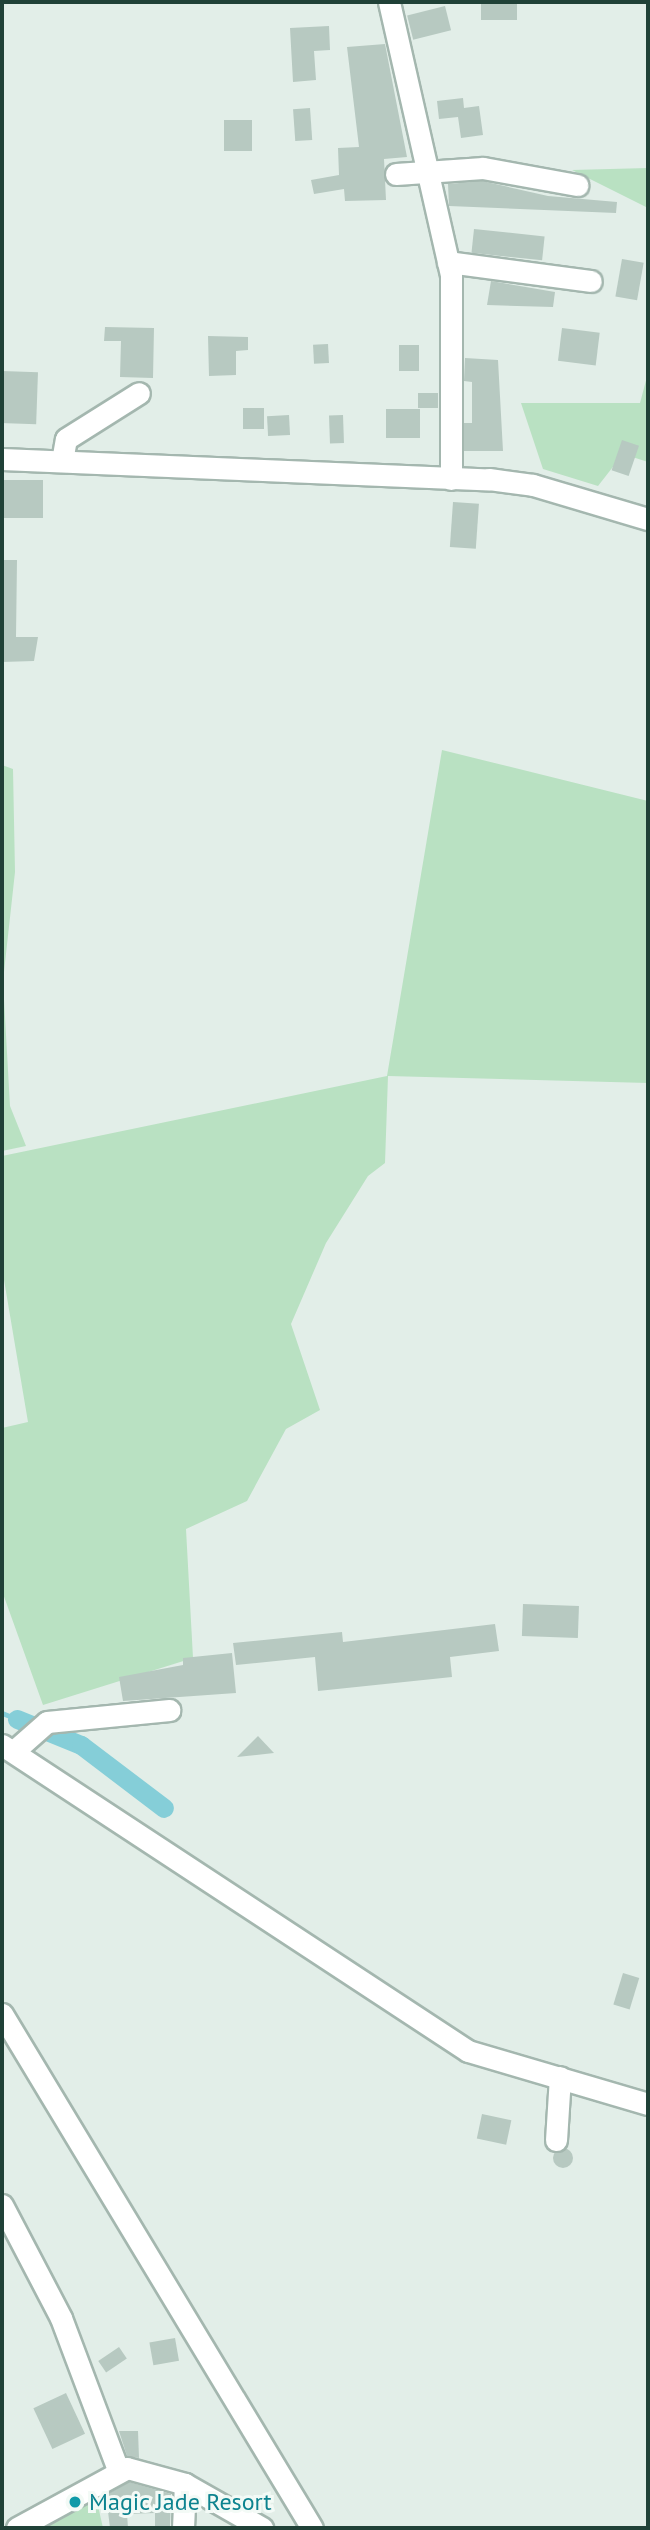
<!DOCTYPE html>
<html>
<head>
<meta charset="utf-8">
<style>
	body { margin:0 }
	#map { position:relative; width:650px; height:2530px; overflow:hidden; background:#e2eee8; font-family:"PT Sans",sans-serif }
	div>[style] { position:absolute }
	.green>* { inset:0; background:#b9e1c2 }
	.stream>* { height:5px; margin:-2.5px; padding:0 2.5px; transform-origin:2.5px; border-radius:2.5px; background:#85ced8 }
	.canal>* { height:19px; margin:-9.5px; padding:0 9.5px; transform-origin:9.5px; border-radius:9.5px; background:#85ced8 }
	.building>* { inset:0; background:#b7c9c1; transform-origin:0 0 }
	.round { border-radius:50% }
	.roads { filter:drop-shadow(2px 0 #a4b7af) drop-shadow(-2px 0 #a4b7af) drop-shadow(0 2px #a4b7af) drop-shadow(0 -2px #a4b7af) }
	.minor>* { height:21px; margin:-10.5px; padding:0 10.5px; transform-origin:10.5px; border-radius:10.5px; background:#fff }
	.dots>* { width:19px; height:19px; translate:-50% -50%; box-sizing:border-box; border:4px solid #f3faf6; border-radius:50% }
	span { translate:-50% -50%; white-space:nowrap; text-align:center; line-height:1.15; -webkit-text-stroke:6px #f3faf6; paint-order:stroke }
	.culture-label { font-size:24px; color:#0d838f }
	.left { translate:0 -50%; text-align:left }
	.frame { position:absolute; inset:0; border:4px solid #204137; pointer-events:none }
</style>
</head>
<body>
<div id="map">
	<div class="green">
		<div style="clip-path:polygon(648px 168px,648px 208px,572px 170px)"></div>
		<div style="clip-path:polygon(648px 373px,648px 462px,623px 454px,598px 486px,543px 469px,521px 403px,640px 403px)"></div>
		<div style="clip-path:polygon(442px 750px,648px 801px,648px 1083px,388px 1076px,385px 1163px,368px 1176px,326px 1243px,291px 1324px,320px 1410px,286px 1429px,247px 1501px,186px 1529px,193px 1658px,43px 1705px,2px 1591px,2px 1428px,28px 1422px,2px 1268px,2px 1156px,387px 1076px)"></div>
		<div style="clip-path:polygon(2px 765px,13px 769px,15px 872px,3px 981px,10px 1106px,26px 1146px,2px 1151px)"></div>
		<div style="clip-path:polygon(92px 2479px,103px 2528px,7px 2528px)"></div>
	</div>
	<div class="stream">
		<div style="left:2px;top:1713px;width:16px;rotate:22deg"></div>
	</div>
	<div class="canal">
		<div style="left:17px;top:1719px;width:69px;rotate:22.1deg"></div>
		<div style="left:81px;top:1745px;width:104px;rotate:37.2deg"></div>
	</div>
	<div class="building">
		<div style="left:481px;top:2px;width:36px;height:18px"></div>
		<div style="left:445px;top:6px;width:25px;height:39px;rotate:76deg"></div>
		<div style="clip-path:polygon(329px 26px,330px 50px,314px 51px,316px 80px,293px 82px,290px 28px)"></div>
		<div style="clip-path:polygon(385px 44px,407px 157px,384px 159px,386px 200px,345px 201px,344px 189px,314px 194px,311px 180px,339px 175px,338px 148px,359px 147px,347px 47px)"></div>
		<div style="clip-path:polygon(463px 98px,464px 108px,479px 106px,483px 135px,461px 138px,458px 117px,439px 119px,437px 101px)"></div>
		<div style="left:310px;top:108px;width:32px;height:17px;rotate:86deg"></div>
		<div style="left:224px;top:120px;width:28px;height:31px"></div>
		<div style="clip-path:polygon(482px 181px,548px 196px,617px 202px,616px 213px,449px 206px,448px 184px)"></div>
		<div style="left:474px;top:229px;width:71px;height:24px;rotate:6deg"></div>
		<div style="left:622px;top:259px;width:22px;height:38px;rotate:10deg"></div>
		<div style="clip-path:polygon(491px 281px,555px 292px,553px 307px,487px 305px)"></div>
		<div style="clip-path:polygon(105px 327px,154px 328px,153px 378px,120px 377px,121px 341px,104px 341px)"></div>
		<div style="left:562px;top:328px;width:38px;height:33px;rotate:7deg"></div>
		<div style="clip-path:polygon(208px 336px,248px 337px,248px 350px,236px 351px,236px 375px,209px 376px)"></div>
		<div style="left:328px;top:344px;width:19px;height:15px;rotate:87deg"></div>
		<div style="left:399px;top:345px;width:20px;height:26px"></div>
		<div style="clip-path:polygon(465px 358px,498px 360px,503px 451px,464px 451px,464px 423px,472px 423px,472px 382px,464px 381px)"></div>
		<div style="left:2px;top:371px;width:36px;height:52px;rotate:2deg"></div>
		<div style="left:438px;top:393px;width:15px;height:20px;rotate:90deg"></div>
		<div style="left:243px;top:408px;width:21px;height:21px"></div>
		<div style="left:386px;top:409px;width:34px;height:29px"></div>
		<div style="left:289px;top:415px;width:20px;height:22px;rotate:87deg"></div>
		<div style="left:343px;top:415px;width:28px;height:14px;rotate:88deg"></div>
		<div style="left:622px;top:440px;width:18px;height:32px;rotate:19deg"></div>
		<div style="left:43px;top:480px;width:38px;height:40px;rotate:90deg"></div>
		<div style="left:453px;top:502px;width:26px;height:45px;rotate:4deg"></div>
		<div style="clip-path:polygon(2px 560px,17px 560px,16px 637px,38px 637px,34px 661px,2px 662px)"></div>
		<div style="left:523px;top:1604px;width:56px;height:32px;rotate:2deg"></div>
		<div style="clip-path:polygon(495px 1624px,499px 1651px,450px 1657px,452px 1677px,318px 1691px,315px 1657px,236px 1665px,233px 1643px,342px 1632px,343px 1642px)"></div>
		<div style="clip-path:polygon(232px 1653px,236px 1693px,123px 1701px,119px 1677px,183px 1665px,183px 1658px)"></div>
		<div style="clip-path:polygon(258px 1736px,274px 1753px,237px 1757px)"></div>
		<div style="left:623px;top:1973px;width:17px;height:33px;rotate:17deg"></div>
		<div style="left:482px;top:2114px;width:30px;height:25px;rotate:12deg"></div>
		<div class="round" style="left:553px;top:2148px;width:20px;height:20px"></div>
		<div style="left:175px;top:2338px;width:23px;height:26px;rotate:80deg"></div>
		<div style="left:119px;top:2347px;width:14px;height:25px;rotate:56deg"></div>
		<div style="left:66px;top:2393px;width:45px;height:36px;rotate:65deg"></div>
		<div style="clip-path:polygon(119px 2431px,138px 2431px,139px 2458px,127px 2456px)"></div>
		<div style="clip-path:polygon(129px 2482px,171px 2494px,170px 2526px,155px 2526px,155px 2513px,127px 2514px,128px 2528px,110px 2528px,106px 2495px)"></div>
	</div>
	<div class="roads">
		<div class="minor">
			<div style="left:389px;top:2px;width:279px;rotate:77.2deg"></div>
			<div style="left:451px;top:274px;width:205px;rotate:90deg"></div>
			<div style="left:396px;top:174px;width:87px;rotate:-3.9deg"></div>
			<div style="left:483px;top:168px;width:96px;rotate:10.3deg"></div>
			<div style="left:448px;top:262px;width:144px;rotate:7.6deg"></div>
			<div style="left:2px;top:459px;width:487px;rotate:2.4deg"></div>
			<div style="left:489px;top:479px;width:44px;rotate:7.8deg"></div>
			<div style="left:533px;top:485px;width:120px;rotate:16.5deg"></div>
			<div style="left:62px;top:461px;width:22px;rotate:-80deg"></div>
			<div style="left:66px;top:439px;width:86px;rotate:-32.2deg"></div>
			<div style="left:2px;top:1745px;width:557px;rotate:33.29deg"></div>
			<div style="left:468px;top:2051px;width:188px;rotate:16.4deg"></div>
			<div style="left:14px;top:1751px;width:44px;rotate:-41.3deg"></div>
			<div style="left:47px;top:1722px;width:123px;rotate:-5.6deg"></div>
			<div style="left:2px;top:2014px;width:600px;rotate:58.91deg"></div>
			<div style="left:556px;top:2140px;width:63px;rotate:-86.4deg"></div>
			<div style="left:2px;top:2205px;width:127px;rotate:62.4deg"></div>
			<div style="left:61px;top:2318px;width:162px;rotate:69.4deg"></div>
			<div style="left:17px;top:2528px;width:125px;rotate:-28.6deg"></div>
			<div style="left:127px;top:2468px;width:60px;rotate:15.4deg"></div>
			<div style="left:185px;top:2484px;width:89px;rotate:29.7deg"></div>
			<div style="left:183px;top:2528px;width:44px;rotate:-87.4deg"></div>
		</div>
	</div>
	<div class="dots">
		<div style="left:75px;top:2502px;background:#0f9aa8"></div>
	</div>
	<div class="culture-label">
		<span class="left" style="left:89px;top:2502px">Magic Jade Resort</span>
	</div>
	<div class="frame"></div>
</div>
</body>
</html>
